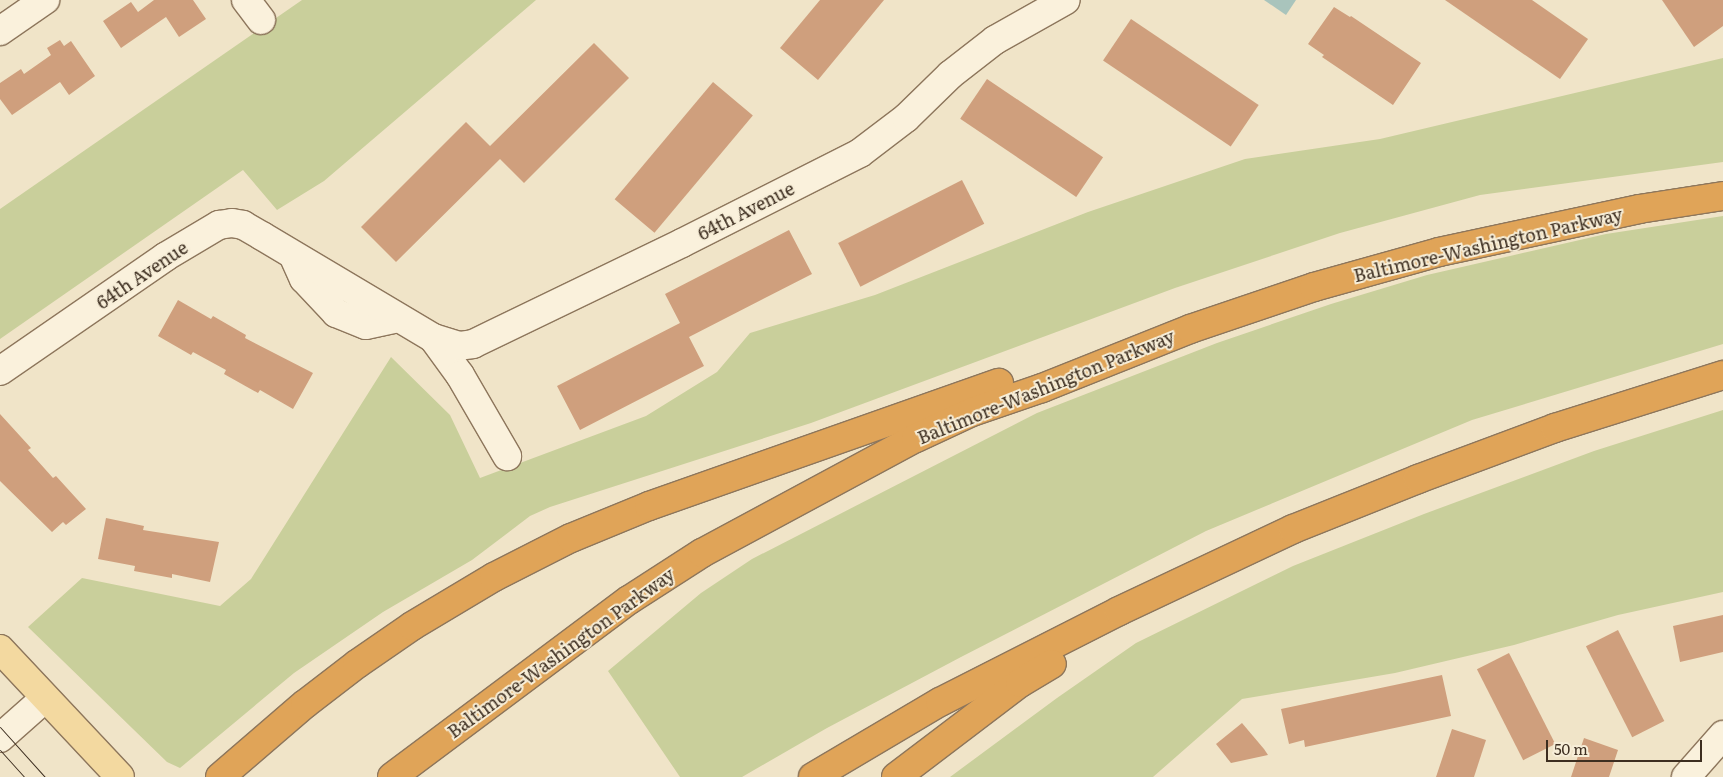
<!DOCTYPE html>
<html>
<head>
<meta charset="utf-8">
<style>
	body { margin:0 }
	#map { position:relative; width:1723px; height:777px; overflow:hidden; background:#f0e4c8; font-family:Literata,serif }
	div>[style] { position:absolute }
	.green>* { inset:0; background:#c9cf9b }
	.water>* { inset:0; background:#a9c4bc }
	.building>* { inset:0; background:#cf9f7d; transform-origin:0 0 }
	.roads { filter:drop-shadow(1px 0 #8d765c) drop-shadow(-1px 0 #8d765c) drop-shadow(0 1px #8d765c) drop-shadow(0 -1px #8d765c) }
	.minor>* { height:28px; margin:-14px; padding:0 14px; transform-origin:14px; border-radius:14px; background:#faf1dc }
	.major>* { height:28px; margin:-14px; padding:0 14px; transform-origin:14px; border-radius:14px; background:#f3d9a0 }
	.highway>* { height:28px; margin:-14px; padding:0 14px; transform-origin:14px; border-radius:14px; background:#e0a458 }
	.tram>* { height:1px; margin:-0.5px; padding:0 0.5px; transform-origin:0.5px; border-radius:0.5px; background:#3d2e20 }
	span { translate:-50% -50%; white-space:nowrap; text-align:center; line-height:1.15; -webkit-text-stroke:4px #f7eed8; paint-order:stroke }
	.street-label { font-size:18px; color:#3d2e20 }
	.scale { position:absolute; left:1546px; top:740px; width:156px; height:22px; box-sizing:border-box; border:2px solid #3d2e20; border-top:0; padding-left:6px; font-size:15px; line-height:18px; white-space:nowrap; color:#3d2e20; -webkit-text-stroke:4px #f7eed8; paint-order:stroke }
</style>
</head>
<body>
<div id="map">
	<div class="green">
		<div style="clip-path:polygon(302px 0,536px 0,324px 181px,277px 210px,243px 170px,0 339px,0 209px)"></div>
		<div style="clip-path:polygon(1723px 58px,1723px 162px,1480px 195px,1340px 233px,1175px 288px,811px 423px,550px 507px,530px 516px,472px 560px,383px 612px,294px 673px,180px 768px,167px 762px,28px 627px,82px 578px,220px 606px,251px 579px,391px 357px,450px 415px,480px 478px,646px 416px,717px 372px,750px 333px,875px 295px,1088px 212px,1245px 159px,1380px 139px)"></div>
		<div style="clip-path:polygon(1723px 216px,1723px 344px,1472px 420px,1206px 531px,961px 657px,827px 728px,742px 777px,680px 777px,608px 671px,701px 593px,752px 559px,1037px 413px,1217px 343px,1331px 304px,1427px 275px,1606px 234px)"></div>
		<div style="clip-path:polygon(1723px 410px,1723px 592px,1618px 615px,1514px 645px,1395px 673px,1242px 699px,1153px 777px,950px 777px,1057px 698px,1136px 643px,1293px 566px,1424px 514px,1594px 451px)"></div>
	</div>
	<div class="water">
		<div style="clip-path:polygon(1264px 0,1296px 0,1286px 15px)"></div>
	</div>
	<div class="building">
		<div style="clip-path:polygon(154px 0,193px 0,206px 19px,179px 37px,166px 17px,121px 48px,103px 21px,131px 2px,138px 12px)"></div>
		<div style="clip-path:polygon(820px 0,884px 0,818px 80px,780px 48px)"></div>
		<div style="clip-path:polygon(1445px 0,1532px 0,1588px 39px,1560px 79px)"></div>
		<div style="clip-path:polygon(1662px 0,1723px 0,1723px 26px,1694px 47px)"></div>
		<div style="clip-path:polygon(1334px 7px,1350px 17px,1351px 16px,1421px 63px,1393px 105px,1322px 57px,1324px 55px,1308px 44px)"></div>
		<div style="left:1131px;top:19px;width:154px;height:50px;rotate:34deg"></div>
		<div style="clip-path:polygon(60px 40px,64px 46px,71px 41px,95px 76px,69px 95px,60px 82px,12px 115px,0 99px,0 83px,21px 69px,24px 74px,51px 55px,47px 48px)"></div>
		<div style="clip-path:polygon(594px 43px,629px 78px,524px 183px,500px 159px,396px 262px,361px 227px,466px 122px,490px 146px)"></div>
		<div style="left:987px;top:79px;width:140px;height:48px;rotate:34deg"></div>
		<div style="left:713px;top:82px;width:52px;height:153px;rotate:40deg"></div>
		<div style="left:962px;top:180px;width:49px;height:139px;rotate:63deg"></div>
		<div style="clip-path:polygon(789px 230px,812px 274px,689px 337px,704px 366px,580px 430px,557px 386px,680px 323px,665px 294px)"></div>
		<div style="clip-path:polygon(178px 300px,211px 319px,213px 316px,246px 335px,245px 338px,313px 373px,293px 409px,260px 390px,258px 393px,224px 374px,226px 370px,193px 352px,191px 355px,158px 336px)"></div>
		<div style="clip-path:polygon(0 414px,31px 448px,28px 450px,53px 478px,56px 476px,86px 509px,66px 525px,63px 522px,52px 532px,0 481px)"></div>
		<div style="clip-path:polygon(106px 518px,144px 526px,143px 530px,219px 542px,210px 582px,172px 574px,172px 578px,134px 571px,135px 566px,98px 559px)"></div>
		<div style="clip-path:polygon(1723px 615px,1723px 652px,1680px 662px,1673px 626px)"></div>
		<div style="left:1618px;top:630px;width:102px;height:36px;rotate:63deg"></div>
		<div style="left:1509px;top:653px;width:102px;height:36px;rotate:63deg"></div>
		<div style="clip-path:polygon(1442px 675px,1451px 716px,1305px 747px,1304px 740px,1289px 744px,1281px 709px)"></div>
		<div style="clip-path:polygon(1242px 723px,1264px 749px,1268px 755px,1231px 763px,1216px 744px)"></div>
		<div style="clip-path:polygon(1452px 729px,1486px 740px,1474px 777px,1436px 777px)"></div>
		<div style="clip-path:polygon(1584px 738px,1618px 750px,1609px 777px,1571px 777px)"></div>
	</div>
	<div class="roads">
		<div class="minor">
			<div style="left:246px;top:0;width:25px;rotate:53deg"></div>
			<div style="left:0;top:31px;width:55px;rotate:-34.6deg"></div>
			<div style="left:294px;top:257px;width:24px;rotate:66deg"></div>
			<div style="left:304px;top:279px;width:47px;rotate:46.7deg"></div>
			<div style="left:336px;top:313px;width:32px;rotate:22deg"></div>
			<div style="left:366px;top:325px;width:33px;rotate:-12deg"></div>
			<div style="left:433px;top:338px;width:46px;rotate:53.9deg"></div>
			<div style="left:460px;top:375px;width:94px;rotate:59.9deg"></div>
			<div style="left:0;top:371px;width:201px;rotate:-34.6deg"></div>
			<div style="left:165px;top:257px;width:63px;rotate:-30.7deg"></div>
			<div style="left:219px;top:225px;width:13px;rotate:-9deg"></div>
			<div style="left:232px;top:223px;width:11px;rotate:10deg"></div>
			<div style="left:243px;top:225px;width:22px;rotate:30deg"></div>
			<div style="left:262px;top:236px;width:199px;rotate:30.8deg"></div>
			<div style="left:433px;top:338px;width:27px;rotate:17deg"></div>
			<div style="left:459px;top:346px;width:14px;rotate:-8deg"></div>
			<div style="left:473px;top:344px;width:232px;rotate:-25.8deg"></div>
			<div style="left:682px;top:243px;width:199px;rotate:-26.8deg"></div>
			<div style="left:860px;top:153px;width:58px;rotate:-37.3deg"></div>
			<div style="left:906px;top:118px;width:62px;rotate:-44.3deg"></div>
			<div style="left:950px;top:75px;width:57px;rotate:-37.9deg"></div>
			<div style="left:995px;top:40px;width:81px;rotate:-29.4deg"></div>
			<div style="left:0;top:738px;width:60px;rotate:-41.6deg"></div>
			<div style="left:1686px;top:777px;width:56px;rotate:-48.6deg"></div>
		</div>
		<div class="major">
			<div style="left:0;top:649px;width:175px;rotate:46.8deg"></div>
		</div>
		<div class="highway">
			<div style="left:220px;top:777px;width:112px;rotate:-40.7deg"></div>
			<div style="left:305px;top:704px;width:66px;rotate:-37.6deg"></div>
			<div style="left:357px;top:664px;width:67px;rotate:-34.6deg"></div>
			<div style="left:412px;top:626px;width:96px;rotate:-30.9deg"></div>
			<div style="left:494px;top:577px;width:86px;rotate:-26.9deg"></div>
			<div style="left:571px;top:538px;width:84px;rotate:-22.3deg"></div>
			<div style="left:649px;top:506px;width:371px;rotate:-19.4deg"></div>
			<div style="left:392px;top:777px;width:296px;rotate:-36.8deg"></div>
			<div style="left:629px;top:600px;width:87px;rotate:-32.8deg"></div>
			<div style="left:702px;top:553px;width:243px;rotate:-28.3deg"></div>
			<div style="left:916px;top:438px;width:62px;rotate:-24.9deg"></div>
			<div style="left:972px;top:412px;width:74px;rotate:-18.9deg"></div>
			<div style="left:1042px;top:388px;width:159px;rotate:-21.7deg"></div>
			<div style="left:1190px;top:329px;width:131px;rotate:-18.7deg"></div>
			<div style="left:1314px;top:287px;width:130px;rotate:-15.6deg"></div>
			<div style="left:1439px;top:252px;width:205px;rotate:-12.1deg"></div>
			<div style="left:1639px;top:209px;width:85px;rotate:-8.8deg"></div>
			<div style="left:813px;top:777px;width:147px;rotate:-30.6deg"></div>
			<div style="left:940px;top:702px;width:201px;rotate:-26.9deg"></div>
			<div style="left:1119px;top:611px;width:192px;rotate:-25.2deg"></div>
			<div style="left:1293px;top:529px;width:135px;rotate:-21.8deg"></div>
			<div style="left:1418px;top:479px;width:146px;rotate:-20.4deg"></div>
			<div style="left:1555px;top:428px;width:176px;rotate:-17.5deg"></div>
			<div style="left:896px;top:777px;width:156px;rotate:-37.2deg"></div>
			<div style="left:1020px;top:683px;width:37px;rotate:-31deg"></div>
		</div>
	</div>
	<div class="tram">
		<div style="left:0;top:727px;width:67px;rotate:48deg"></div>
		<div style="left:0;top:750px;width:36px;rotate:48deg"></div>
	</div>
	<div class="street-label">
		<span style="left:746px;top:211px;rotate:-27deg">64th Avenue</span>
		<span style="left:1488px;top:245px;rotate:-13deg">Baltimore-Washington Parkway</span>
		<span style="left:142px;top:275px;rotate:-34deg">64th Avenue</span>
		<span style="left:1046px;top:387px;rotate:-22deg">Baltimore-Washington Parkway</span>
		<span style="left:561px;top:653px;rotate:-36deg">Baltimore-Washington Parkway</span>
	</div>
	<div class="scale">50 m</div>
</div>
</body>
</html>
